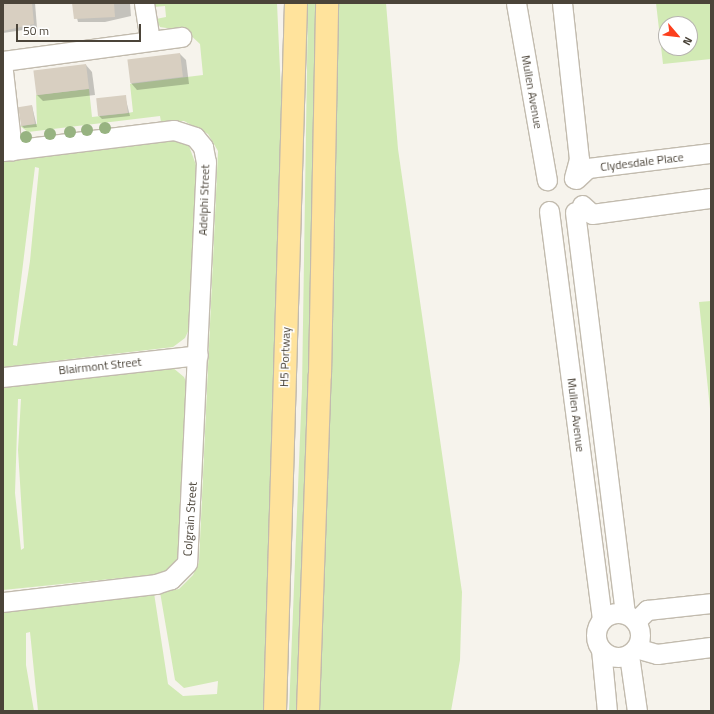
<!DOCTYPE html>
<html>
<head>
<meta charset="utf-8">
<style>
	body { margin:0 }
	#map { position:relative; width:714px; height:714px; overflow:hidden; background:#f6f3ec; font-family:"Titillium Web",sans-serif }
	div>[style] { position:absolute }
	.green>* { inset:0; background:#d2eab5 }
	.shadow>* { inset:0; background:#0003 }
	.building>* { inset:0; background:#d8cfc1; transform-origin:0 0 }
	.roads { filter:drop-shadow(1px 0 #c2bbae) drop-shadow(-1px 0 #c2bbae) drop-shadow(0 1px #c2bbae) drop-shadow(0 -1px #c2bbae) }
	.minor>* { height:19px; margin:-9.5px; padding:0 9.5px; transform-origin:9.5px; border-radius:9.5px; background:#fff }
	.minor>.ring { margin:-9.5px; padding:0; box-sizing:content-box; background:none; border:19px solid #fff; border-radius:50% }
	.major>* { height:22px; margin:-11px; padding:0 11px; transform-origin:11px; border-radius:11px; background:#ffe39c }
	.trees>* { width:12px; height:12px; margin:-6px; border-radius:50%; background:#97b381 }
	span { translate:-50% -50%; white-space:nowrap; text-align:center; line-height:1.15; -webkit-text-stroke:3px #fff; paint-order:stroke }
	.street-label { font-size:12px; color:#4b4439 }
	.frame { position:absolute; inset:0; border:4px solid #4b4439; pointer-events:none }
	.north { position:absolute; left:658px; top:16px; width:40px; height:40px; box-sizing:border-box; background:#fff; border:1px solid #b7b4b0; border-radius:50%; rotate:118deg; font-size:11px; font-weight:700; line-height:16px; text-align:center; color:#4b4439 }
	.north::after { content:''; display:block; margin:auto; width:14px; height:18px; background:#fc3f1d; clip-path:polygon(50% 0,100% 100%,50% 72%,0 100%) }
	.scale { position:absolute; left:16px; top:24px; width:125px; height:18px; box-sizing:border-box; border:2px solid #4b4439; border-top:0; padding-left:5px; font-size:12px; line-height:14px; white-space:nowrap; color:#4b4439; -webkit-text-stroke:3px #fff; paint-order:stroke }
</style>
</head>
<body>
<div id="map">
	<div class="green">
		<div style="clip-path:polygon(154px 3px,277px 3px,284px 160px,271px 610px,263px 711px,38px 711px,30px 632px,26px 633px,26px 665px,34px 711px,3px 711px,3px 611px,154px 593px,168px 684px,183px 696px,217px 694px,218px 681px,184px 688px,175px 680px,160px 592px,179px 589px,193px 575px,199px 562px,218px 151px,208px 134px,184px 121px,161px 122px,160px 116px,28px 132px,20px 126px,37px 124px,36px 95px,89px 89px,92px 117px,128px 113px,133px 112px,130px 84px,203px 75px,200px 44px,186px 31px,160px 27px,156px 19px,166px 17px,165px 6px,154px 7px)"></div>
		<div style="clip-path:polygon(308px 3px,318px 3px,315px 264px,297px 711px,289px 711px,302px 388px)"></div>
		<div style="clip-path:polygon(327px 3px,386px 3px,398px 149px,462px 592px,460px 660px,451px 711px,310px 711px)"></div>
		<div style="clip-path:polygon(evenodd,656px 3px,711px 3px,711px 59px,663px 64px,656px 3px,666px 24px,690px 24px,690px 48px,666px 48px,666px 24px)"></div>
		<div style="clip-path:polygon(evenodd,176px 139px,189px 146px,196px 165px,191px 325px,185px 338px,173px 347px,3px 367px,3px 160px,176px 139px,35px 167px,39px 168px,30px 261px,17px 346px,13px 345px,35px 167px)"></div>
		<div style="clip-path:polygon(711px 301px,711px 418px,699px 302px)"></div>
		<div style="clip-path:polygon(evenodd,172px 367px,184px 377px,187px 384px,179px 554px,173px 567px,160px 574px,3px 590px,3px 385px,172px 367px,18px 399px,21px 399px,18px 450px,24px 548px,21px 550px,15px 493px,18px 399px)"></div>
	</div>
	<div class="shadow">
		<div style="clip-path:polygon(3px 3px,35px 3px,37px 28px,3px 33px)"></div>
		<div style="clip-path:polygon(73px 3px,130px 3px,131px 16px,105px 22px,78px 22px)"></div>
		<div style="clip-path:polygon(180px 54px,186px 60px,189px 84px,137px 90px,131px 83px)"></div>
		<div style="clip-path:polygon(86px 65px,92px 72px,95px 95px,43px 101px,37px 95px)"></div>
		<div style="clip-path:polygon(125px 96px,130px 116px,102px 119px,99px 116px)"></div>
		<div style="clip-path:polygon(32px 106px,37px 127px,24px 128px,21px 125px)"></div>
	</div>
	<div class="building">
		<div style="clip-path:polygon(3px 3px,32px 3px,34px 24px,3px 31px)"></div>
		<div style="clip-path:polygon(72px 3px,114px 3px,115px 17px,74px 19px)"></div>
		<div style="left:180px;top:53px;width:24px;height:53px;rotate:83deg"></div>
		<div style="left:86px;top:64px;width:25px;height:53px;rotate:83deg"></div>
		<div style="left:126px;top:95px;width:18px;height:30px;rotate:84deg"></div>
		<div style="left:32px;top:105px;width:19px;height:14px;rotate:81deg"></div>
	</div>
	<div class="roads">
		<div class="minor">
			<div style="left:144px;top:3px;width:37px;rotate:81deg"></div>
			<div style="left:516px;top:3px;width:180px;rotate:80.1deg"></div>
			<div style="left:562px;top:3px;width:157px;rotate:83.8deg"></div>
			<div style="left:579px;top:159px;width:20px;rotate:105deg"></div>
			<div style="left:3px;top:61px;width:180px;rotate:-7.7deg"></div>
			<div style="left:3px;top:71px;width:80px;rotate:83.5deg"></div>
			<div style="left:3px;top:151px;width:172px;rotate:-7deg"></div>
			<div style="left:174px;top:130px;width:22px;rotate:18deg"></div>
			<div style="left:195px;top:137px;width:13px;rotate:51deg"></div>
			<div style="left:203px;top:147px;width:15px;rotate:79deg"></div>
			<div style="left:206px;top:162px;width:401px;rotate:92.7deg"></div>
			<div style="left:187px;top:563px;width:23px;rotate:135deg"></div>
			<div style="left:171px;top:579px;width:16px;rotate:162deg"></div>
			<div style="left:156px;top:584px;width:154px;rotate:173.3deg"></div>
			<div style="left:576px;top:179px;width:16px;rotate:-43deg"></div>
			<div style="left:588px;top:168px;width:124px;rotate:-7deg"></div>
			<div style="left:582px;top:205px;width:13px;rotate:42deg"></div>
			<div style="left:592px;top:214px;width:120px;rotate:-7.7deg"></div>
			<div style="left:549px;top:211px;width:411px;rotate:82.6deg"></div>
			<div style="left:575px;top:212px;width:404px;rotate:82.9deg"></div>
			<div style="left:3px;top:377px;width:196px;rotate:-6.4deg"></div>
			<div class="ring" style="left:596px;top:613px;width:25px;height:25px"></div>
			<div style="left:636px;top:621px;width:16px;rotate:-45deg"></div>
			<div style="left:647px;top:610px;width:64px;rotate:-6.2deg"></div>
			<div style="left:636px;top:648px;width:22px;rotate:16deg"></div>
			<div style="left:657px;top:654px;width:54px;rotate:-7.4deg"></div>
			<div style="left:601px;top:649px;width:62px;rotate:84.5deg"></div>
			<div style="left:629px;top:655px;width:57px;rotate:81.9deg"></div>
		</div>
		<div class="major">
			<div style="left:275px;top:711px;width:708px;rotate:-88.3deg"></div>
			<div style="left:308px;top:711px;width:336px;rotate:-88deg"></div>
			<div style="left:320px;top:375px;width:372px;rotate:-88.9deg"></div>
		</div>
	</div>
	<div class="trees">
		<div style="left:105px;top:128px"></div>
		<div style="left:87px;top:130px"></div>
		<div style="left:70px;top:132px"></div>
		<div style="left:50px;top:134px"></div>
		<div style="left:26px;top:137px"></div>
	</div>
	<div class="street-label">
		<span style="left:532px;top:92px;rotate:80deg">Mullen Avenue</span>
		<span style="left:642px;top:162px;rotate:-7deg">Clydesdale Place</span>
		<span style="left:204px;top:200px;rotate:-88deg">Adelphi Street</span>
		<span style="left:285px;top:357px;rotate:-88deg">H5 Portway</span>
		<span style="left:100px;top:366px;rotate:-6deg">Blairmont Street</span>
		<span style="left:576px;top:415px;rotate:83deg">Mullen Avenue</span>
		<span style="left:190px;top:519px;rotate:-86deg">Colgrain Street</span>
	</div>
	<div class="frame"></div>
	<div class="north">N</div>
	<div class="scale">50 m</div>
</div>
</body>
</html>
